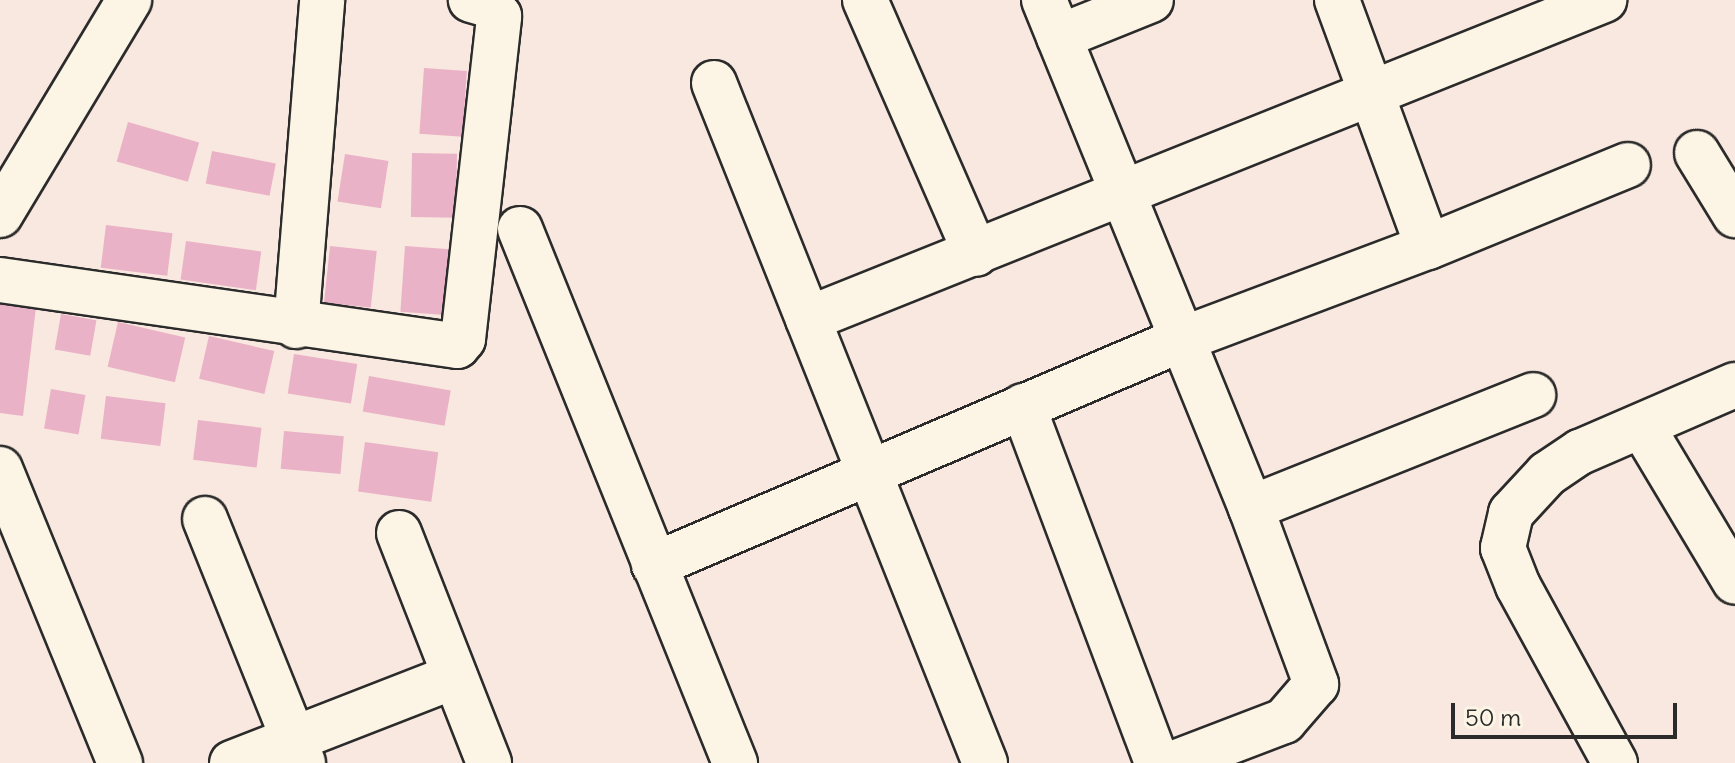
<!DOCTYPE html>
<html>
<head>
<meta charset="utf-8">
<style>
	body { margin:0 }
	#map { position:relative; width:1735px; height:763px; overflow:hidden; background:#f8e8df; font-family:Delius,sans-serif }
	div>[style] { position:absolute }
	.building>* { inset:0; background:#eab2c6; transform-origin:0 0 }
	.roads { filter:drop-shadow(2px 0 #2b2b2b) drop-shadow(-2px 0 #2b2b2b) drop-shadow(0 2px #2b2b2b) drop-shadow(0 -2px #2b2b2b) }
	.minor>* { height:44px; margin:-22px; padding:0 22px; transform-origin:22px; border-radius:22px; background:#fcf5e5 }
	span { translate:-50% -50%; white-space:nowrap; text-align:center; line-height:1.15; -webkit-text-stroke:8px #fcf5e5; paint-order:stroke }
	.scale { position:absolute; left:1451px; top:703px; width:226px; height:36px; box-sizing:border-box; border:4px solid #2b2b2b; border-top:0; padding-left:10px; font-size:24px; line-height:28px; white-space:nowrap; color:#2b2b2b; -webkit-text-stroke:6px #fcf5e5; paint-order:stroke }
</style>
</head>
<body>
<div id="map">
	<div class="building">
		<div style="left:424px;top:68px;width:43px;height:66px;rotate:4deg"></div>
		<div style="left:128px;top:122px;width:74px;height:41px;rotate:16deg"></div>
		<div style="left:212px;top:151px;width:65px;height:33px;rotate:11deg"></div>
		<div style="left:412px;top:153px;width:45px;height:64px;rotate:1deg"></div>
		<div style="left:345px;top:154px;width:44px;height:48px;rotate:9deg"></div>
		<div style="left:106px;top:225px;width:67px;height:43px;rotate:7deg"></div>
		<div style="left:186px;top:241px;width:76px;height:39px;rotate:8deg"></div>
		<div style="left:330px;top:246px;width:47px;height:57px;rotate:6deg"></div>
		<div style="left:405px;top:246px;width:52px;height:66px;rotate:4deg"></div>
		<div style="clip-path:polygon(0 302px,36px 307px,23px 416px,0 413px)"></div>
		<div style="left:61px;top:314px;width:36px;height:36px;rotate:10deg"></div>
		<div style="left:118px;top:322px;width:69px;height:46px;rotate:13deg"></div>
		<div style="left:209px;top:336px;width:67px;height:44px;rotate:13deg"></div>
		<div style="left:294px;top:354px;width:64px;height:40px;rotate:9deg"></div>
		<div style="left:369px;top:376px;width:83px;height:36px;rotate:10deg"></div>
		<div style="left:51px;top:389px;width:35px;height:40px;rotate:10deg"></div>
		<div style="left:106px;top:396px;width:60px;height:43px;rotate:7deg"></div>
		<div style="left:198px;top:420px;width:64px;height:40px;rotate:7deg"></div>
		<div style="left:284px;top:431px;width:60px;height:38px;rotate:5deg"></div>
		<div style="left:365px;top:442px;width:74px;height:50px;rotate:8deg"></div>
	</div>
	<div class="roads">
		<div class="minor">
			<div style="left:865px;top:0;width:277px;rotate:66.4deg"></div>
			<div style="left:1044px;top:0;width:549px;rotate:67.83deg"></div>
			<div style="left:1251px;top:508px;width:188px;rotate:69.7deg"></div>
			<div style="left:1316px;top:684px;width:49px;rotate:130.9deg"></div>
			<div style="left:1284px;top:721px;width:118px;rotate:159.1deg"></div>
			<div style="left:1337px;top:0;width:263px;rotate:69.8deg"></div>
			<div style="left:1059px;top:37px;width:99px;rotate:-21.9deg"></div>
			<div style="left:714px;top:83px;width:732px;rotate:68.27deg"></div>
			<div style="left:1697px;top:153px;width:73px;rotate:58.5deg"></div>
			<div style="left:0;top:215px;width:251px;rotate:-59deg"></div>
			<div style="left:520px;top:229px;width:576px;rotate:68.07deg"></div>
			<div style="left:0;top:280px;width:462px;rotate:8.2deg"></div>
			<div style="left:457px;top:346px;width:9px;rotate:-49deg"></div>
			<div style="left:463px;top:339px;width:325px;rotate:-83.6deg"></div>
			<div style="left:499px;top:16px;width:15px;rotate:-132deg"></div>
			<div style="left:489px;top:5px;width:19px;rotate:-164deg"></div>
			<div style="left:808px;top:319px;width:858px;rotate:-21.84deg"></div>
			<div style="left:296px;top:326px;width:327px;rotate:-85.4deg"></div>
			<div style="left:1023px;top:406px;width:381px;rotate:69.4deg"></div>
			<div style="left:1643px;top:428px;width:179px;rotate:59.1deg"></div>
			<div style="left:0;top:469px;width:318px;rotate:67.8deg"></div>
			<div style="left:1251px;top:508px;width:304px;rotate:-21.8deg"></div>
			<div style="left:205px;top:519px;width:263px;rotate:68.1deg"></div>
			<div style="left:399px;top:533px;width:247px;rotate:68.6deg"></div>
			<div style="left:654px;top:565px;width:572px;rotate:-23.16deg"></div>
			<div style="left:1180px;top:340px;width:265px;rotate:-20.6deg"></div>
			<div style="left:1428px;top:247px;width:216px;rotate:-22.3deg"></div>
			<div style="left:232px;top:763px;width:239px;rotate:-21.3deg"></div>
			<div style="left:1615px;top:763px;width:202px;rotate:-118.7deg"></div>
			<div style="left:1518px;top:586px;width:41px;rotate:-111.5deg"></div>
			<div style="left:1503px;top:548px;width:36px;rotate:-77deg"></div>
			<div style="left:1511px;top:513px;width:53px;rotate:-47.3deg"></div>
			<div style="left:1547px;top:474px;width:40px;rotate:-34deg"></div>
			<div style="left:1580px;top:452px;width:169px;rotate:-23.4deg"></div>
		</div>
	</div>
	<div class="scale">50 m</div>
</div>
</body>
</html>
